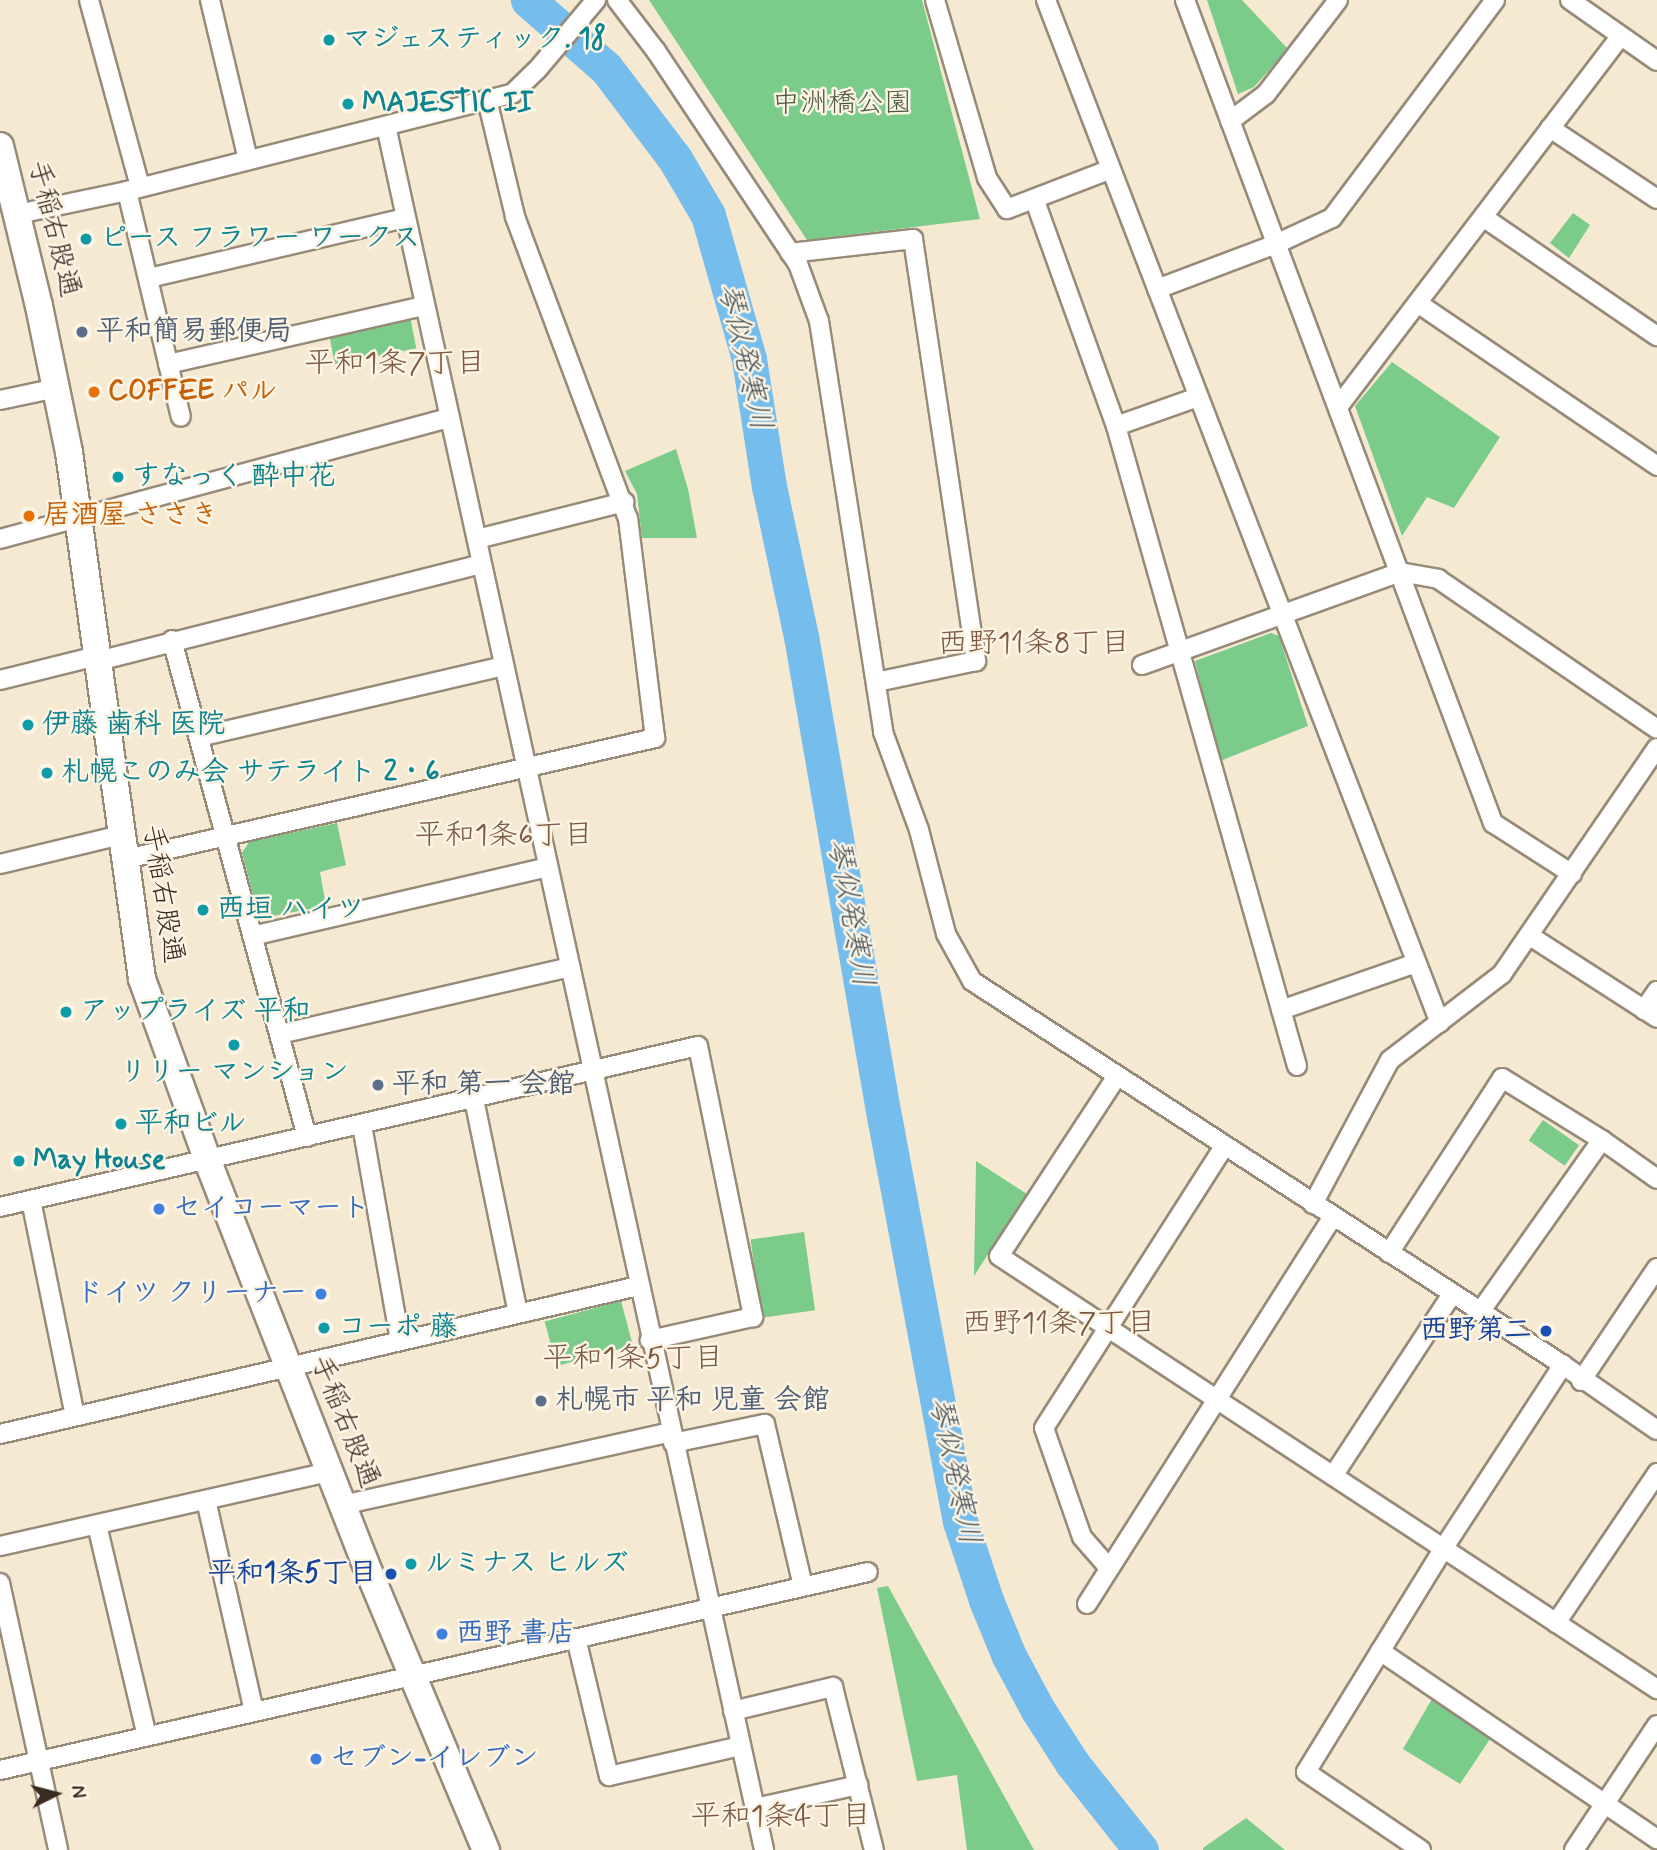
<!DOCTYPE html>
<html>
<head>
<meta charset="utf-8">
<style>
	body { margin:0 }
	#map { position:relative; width:1657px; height:1850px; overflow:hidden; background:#f6e9d1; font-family:Mynerve,"Klee One",sans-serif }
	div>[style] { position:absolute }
	.green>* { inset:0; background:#7bcb8b; transform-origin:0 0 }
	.river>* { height:35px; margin:-17.5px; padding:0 17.5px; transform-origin:17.5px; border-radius:17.5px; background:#75bded }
	.roads { filter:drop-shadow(2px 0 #988a78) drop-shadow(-2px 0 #988a78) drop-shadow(0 2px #988a78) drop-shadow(0 -2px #988a78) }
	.street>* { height:18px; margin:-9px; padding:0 9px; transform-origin:9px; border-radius:9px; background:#fff }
	.secondary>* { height:26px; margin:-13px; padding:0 13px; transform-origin:13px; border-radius:13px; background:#fff }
	.dots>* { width:19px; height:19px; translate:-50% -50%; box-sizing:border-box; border:4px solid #fcf5e5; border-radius:50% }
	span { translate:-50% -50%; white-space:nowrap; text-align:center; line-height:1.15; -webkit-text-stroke:5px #fcf5e5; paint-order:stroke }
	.culture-label { font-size:28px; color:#0d838f; font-weight:700 }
	.left { translate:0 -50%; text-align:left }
	.park-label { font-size:28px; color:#4e5a3f }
	.street-label { font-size:28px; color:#3b2a1e }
	.service-label { font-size:28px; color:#4e5e75; font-weight:700 }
	.food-label { font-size:28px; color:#c56008; font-weight:700 }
	.shop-label { font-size:28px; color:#366cbe; font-weight:700 }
	.right { translate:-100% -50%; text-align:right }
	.transit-label { font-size:28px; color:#164399; font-weight:700 }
	.water-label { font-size:30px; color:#4c565c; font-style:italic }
	.neighbourhood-label { font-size:30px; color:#7d593f }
	.north { position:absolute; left:21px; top:1759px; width:70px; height:70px; -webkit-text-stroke:5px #fcf5e5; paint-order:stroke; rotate:84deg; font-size:19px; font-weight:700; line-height:28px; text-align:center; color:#3b2a1e }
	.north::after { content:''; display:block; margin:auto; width:24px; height:32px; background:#3b2a1e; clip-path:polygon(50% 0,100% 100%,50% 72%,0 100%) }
</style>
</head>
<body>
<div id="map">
	<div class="green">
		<div style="clip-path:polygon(649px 0,922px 0,980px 219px,807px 240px)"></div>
		<div style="clip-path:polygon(1207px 0,1242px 0,1288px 49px,1254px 87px,1238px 94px)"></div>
		<div style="clip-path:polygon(1573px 213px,1590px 225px,1569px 258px,1550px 243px)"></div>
		<div style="left:410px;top:316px;width:33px;height:83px;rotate:79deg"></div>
		<div style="clip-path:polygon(1392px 362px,1500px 437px,1454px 508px,1427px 497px,1402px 536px,1355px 406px)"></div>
		<div style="clip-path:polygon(676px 449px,688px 489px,697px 538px,642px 538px,637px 494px,625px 471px)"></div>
		<div style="clip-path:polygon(1271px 633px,1279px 636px,1308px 726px,1220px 761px,1195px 661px)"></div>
		<div style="clip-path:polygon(337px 823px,346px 865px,320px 872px,326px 906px,267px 917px,258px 912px,242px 853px,249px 842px)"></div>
		<div style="left:1543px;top:1120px;width:44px;height:25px;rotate:35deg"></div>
		<div style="clip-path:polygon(976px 1161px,1027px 1194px,974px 1276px,976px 1162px)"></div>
		<div style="left:804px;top:1232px;width:79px;height:54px;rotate:82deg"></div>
		<div style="left:621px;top:1301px;width:46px;height:79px;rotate:75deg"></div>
		<div style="clip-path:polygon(888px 1586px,1034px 1850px,967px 1850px,957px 1775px,917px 1781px,877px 1588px)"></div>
		<div style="clip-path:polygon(1433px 1697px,1490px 1739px,1460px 1784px,1403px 1749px)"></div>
		<div style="clip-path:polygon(1246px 1818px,1285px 1850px,1203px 1850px,1203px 1848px)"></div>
	</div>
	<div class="river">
		<div style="left:528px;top:0;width:103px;rotate:41.1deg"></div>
		<div style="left:606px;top:68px;width:114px;rotate:52.8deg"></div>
		<div style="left:675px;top:159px;width:65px;rotate:59.5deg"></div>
		<div style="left:708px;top:215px;width:150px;rotate:74.1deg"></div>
		<div style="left:749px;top:359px;width:129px;rotate:81.1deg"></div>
		<div style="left:769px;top:486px;width:153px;rotate:78deg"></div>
		<div style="left:801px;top:636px;width:492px;rotate:80.2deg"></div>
		<div style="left:885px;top:1121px;width:407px;rotate:79.4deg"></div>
		<div style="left:960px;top:1521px;width:83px;rotate:71.8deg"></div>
		<div style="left:986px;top:1600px;width:61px;rotate:67.7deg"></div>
		<div style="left:1009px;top:1656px;width:61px;rotate:61.8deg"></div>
		<div style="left:1038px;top:1710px;width:63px;rotate:57.3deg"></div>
		<div style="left:1072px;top:1763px;width:111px;rotate:51.6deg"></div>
	</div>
	<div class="roads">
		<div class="street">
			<div style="left:89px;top:0;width:194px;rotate:74.7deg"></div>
			<div style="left:210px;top:0;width:163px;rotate:76.6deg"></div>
			<div style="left:617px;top:0;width:64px;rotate:52.6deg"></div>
			<div style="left:656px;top:51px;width:256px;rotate:56.3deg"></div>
			<div style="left:798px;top:264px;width:61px;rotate:69.8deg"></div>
			<div style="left:819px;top:321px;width:416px;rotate:81.1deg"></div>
			<div style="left:883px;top:732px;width:104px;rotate:69.8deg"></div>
			<div style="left:919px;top:830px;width:107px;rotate:75.4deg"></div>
			<div style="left:946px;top:934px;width:54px;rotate:61deg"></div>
			<div style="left:972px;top:981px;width:705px;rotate:33.01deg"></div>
			<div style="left:1563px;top:1365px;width:114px;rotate:34.7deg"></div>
			<div style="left:935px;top:0;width:185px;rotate:73.7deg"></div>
			<div style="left:987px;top:178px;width:37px;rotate:57deg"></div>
			<div style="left:1007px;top:209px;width:111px;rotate:-21deg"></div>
			<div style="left:1046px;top:0;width:1096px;rotate:68.94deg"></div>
			<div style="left:1185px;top:0;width:879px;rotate:69.48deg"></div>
			<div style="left:1493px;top:823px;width:94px;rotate:32.8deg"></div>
			<div style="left:1570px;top:0;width:106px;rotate:35deg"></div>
			<div style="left:1230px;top:121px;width:45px;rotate:-36.9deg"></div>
			<div style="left:1266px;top:94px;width:118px;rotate:-52.5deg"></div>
			<div style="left:386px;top:126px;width:1765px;rotate:77.63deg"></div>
			<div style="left:1550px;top:128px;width:128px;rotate:33.6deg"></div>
			<div style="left:127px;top:191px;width:232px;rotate:76.6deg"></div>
			<div style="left:1035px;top:201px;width:239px;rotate:70.2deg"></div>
			<div style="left:1116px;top:426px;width:665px;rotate:74.21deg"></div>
			<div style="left:18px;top:214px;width:111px;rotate:-11.9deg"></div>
			<div style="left:127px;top:191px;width:398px;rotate:-14.2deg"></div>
			<div style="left:513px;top:93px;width:33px;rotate:-44deg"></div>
			<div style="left:537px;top:70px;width:92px;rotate:-49.9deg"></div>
			<div style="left:1483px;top:217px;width:211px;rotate:34.4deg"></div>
			<div style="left:790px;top:253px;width:124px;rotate:-6.5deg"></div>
			<div style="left:913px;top:239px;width:427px;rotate:81.5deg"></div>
			<div style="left:976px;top:661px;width:102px;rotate:168.1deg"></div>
			<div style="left:149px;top:278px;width:263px;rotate:-13.2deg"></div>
			<div style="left:1157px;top:289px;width:127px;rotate:-20.7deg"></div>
			<div style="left:1276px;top:244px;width:62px;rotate:-24.9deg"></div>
			<div style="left:1332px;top:218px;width:272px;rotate:-53.2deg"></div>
			<div style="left:1419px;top:304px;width:288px;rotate:34.2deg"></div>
			<div style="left:168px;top:364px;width:262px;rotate:-12.8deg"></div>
			<div style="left:0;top:400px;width:58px;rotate:-11.9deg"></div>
			<div style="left:1338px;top:407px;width:465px;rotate:-52.7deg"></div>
			<div style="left:1116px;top:426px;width:87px;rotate:-19.5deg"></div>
			<div style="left:0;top:539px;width:466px;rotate:-15.1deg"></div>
			<div style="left:477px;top:539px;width:152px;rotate:-14.1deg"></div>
			<div style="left:172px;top:640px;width:515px;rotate:74.8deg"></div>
			<div style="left:98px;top:661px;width:395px;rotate:-14.2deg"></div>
			<div style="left:1142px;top:665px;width:274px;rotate:-19.8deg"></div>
			<div style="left:1400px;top:572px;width:39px;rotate:10deg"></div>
			<div style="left:1438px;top:579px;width:265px;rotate:34.4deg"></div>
			<div style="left:0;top:680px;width:100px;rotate:-13.9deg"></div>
			<div style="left:199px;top:737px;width:313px;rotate:-13.1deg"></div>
			<div style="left:126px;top:859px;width:543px;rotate:-12.88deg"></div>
			<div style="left:655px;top:738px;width:221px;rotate:-97deg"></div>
			<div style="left:628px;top:519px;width:323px;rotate:-110.5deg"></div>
			<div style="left:515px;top:216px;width:120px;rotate:-103.5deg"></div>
			<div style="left:0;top:864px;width:124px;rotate:-13.5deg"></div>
			<div style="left:252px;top:936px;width:304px;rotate:-13.1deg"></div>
			<div style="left:1530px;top:936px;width:151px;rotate:32.8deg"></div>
			<div style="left:1281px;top:1010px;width:143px;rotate:-19.2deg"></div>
			<div style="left:1644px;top:1010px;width:23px;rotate:-56deg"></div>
			<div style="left:280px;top:1034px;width:298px;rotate:-13deg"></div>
			<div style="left:1117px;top:1076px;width:215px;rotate:123.2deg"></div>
			<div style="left:999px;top:1256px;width:788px;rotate:33.35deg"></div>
			<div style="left:474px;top:1099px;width:219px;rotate:78.4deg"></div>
			<div style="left:362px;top:1125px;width:218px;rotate:80deg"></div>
			<div style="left:31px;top:1200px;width:220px;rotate:78.5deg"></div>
			<div style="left:1313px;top:1204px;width:163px;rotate:-61.9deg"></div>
			<div style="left:1390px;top:1060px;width:141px;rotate:-37.5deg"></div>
			<div style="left:1502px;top:974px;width:274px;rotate:-55.6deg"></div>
			<div style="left:0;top:1207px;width:716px;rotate:-12.99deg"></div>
			<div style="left:698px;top:1046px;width:277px;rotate:78.5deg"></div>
			<div style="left:753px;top:1317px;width:106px;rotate:167.4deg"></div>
			<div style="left:1389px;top:1253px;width:208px;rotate:-57.1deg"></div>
			<div style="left:1502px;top:1078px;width:118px;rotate:31.8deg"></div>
			<div style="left:1602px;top:1140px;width:67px;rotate:35.3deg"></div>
			<div style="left:1480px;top:1312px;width:211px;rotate:-54.7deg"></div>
			<div style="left:1581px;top:1381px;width:136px;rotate:-56.1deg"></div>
			<div style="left:0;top:1434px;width:655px;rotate:-13.06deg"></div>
			<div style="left:673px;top:1443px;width:94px;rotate:-11.7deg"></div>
			<div style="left:765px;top:1424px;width:166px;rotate:76.8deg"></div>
			<div style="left:1333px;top:1476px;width:217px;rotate:-56.8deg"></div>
			<div style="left:206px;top:1500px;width:217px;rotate:77.2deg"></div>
			<div style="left:342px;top:1505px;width:337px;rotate:-12.5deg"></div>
			<div style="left:97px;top:1525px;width:217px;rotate:76.7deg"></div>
			<div style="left:0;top:1546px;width:337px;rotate:-12.7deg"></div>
			<div style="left:1109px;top:1568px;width:41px;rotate:-131.1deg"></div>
			<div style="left:1082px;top:1537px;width:115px;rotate:-109.2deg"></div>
			<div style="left:1044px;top:1428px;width:335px;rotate:-57.4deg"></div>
			<div style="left:0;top:1583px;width:273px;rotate:77.7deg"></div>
			<div style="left:1087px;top:1604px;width:459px;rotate:-57.6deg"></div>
			<div style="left:1556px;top:1623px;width:181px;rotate:-56deg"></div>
			<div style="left:576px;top:1638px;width:142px;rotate:76.6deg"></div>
			<div style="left:609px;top:1776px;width:135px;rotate:-12.8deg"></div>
			<div style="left:1380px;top:1651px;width:335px;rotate:34.2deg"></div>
			<div style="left:733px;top:1711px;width:103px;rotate:-13.5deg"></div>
			<div style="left:833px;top:1687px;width:168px;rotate:75.9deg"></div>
			<div style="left:0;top:1770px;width:890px;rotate:-12.85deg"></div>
			<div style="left:755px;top:1808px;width:106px;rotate:-12.6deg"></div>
			<div style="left:1421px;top:1850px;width:139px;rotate:-145.9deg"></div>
			<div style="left:1306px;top:1772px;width:262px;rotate:-58.4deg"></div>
			<div style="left:1443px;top:1549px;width:220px;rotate:-56.9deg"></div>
			<div style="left:1574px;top:1850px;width:150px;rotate:-56.4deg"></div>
		</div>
		<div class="secondary">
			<div style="left:0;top:146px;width:165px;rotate:76.3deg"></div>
			<div style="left:39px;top:306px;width:149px;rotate:78.4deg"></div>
			<div style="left:69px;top:452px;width:532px;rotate:82.11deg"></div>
			<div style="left:142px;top:979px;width:191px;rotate:70.1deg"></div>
			<div style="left:207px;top:1159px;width:431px;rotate:68.6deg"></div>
			<div style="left:364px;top:1560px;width:315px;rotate:67.2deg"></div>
		</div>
	</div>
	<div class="dots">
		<div style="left:329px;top:40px;background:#0f9aa8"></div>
		<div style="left:348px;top:104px;background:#0f9aa8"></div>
		<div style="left:86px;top:239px;background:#0f9aa8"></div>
		<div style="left:82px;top:332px;background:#5c6f8a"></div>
		<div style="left:94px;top:392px;background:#e8710a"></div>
		<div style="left:118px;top:477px;background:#0f9aa8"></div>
		<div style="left:29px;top:516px;background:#e8710a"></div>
		<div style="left:28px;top:725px;background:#0f9aa8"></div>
		<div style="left:47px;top:773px;background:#0f9aa8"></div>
		<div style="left:203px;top:910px;background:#0f9aa8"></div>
		<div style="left:66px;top:1012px;background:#0f9aa8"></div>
		<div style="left:234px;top:1045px;background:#0f9aa8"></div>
		<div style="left:378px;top:1085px;background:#5c6f8a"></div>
		<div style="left:121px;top:1124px;background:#0f9aa8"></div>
		<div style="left:19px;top:1161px;background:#0f9aa8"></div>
		<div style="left:159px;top:1209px;background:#3f7fe0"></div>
		<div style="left:321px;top:1294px;background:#3f7fe0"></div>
		<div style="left:324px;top:1328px;background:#0f9aa8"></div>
		<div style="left:1546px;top:1331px;background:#1a4fb4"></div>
		<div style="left:541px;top:1401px;background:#5c6f8a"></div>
		<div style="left:411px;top:1564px;background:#0f9aa8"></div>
		<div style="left:391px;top:1574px;background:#1a4fb4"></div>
		<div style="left:442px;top:1634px;background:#3f7fe0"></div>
		<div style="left:316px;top:1759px;background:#3f7fe0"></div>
	</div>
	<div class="culture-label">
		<span class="left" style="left:343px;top:40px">マジェスティック. 18</span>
		<span class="left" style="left:362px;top:104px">MAJESTIC II</span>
		<span class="left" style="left:100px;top:239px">ピース フラワー ワークス</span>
		<span class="left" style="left:132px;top:477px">すなっく 酔中花</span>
		<span class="left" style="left:42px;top:725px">伊藤 歯科 医院</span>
		<span class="left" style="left:61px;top:773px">札幌このみ会 サテライト 2・6</span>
		<span class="left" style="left:217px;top:910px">西垣 ハイツ</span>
		<span class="left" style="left:80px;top:1012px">アップライズ 平和</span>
		<span style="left:234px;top:1073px">リリー マンション</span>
		<span class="left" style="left:135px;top:1124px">平和ビル</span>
		<span class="left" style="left:33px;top:1161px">May House</span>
		<span class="left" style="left:338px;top:1328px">コーポ 藤</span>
		<span class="left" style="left:425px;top:1564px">ルミナス ヒルズ</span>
	</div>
	<div class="park-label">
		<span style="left:842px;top:104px">中洲橋公園</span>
	</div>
	<div class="street-label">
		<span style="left:53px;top:229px;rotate:76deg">手稲右股通</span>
		<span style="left:162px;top:894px;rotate:81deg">手稲右股通</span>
		<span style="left:344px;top:1422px;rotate:68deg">手稲右股通</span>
	</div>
	<div class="service-label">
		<span class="left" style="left:96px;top:332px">平和簡易郵便局</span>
		<span class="left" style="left:392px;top:1085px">平和 第一 会館</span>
		<span class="left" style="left:555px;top:1401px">札幌市 平和 児童 会館</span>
	</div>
	<div class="food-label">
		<span class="left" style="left:108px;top:392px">COFFEE パル</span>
		<span class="left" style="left:43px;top:516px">居酒屋 ささき</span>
	</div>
	<div class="shop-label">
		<span class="left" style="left:173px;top:1209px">セイコーマート</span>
		<span class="right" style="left:307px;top:1294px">ドイツ クリーナー</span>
		<span class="left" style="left:456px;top:1634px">西野 書店</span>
		<span class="left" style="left:330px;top:1759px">セブン-イレブン</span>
	</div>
	<div class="transit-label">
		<span class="right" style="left:1532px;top:1331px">西野第二</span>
		<span class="right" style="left:377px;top:1574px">平和1条5丁目</span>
	</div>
	<div class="water-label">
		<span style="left:744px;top:357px;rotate:77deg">琴似発寒川</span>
		<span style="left:850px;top:913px;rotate:80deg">琴似発寒川</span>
		<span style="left:954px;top:1471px;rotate:78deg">琴似発寒川</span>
	</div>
	<div class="neighbourhood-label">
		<span style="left:395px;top:364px">平和1条7丁目</span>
		<span style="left:1034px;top:644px">西野11条8丁目</span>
		<span style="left:504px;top:836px">平和1条6丁目</span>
		<span style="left:1059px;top:1324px">西野11条7丁目</span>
		<span style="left:633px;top:1359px">平和1条5丁目</span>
		<span style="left:781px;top:1817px">平和1条4丁目</span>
	</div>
	<div class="north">N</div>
</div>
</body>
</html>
